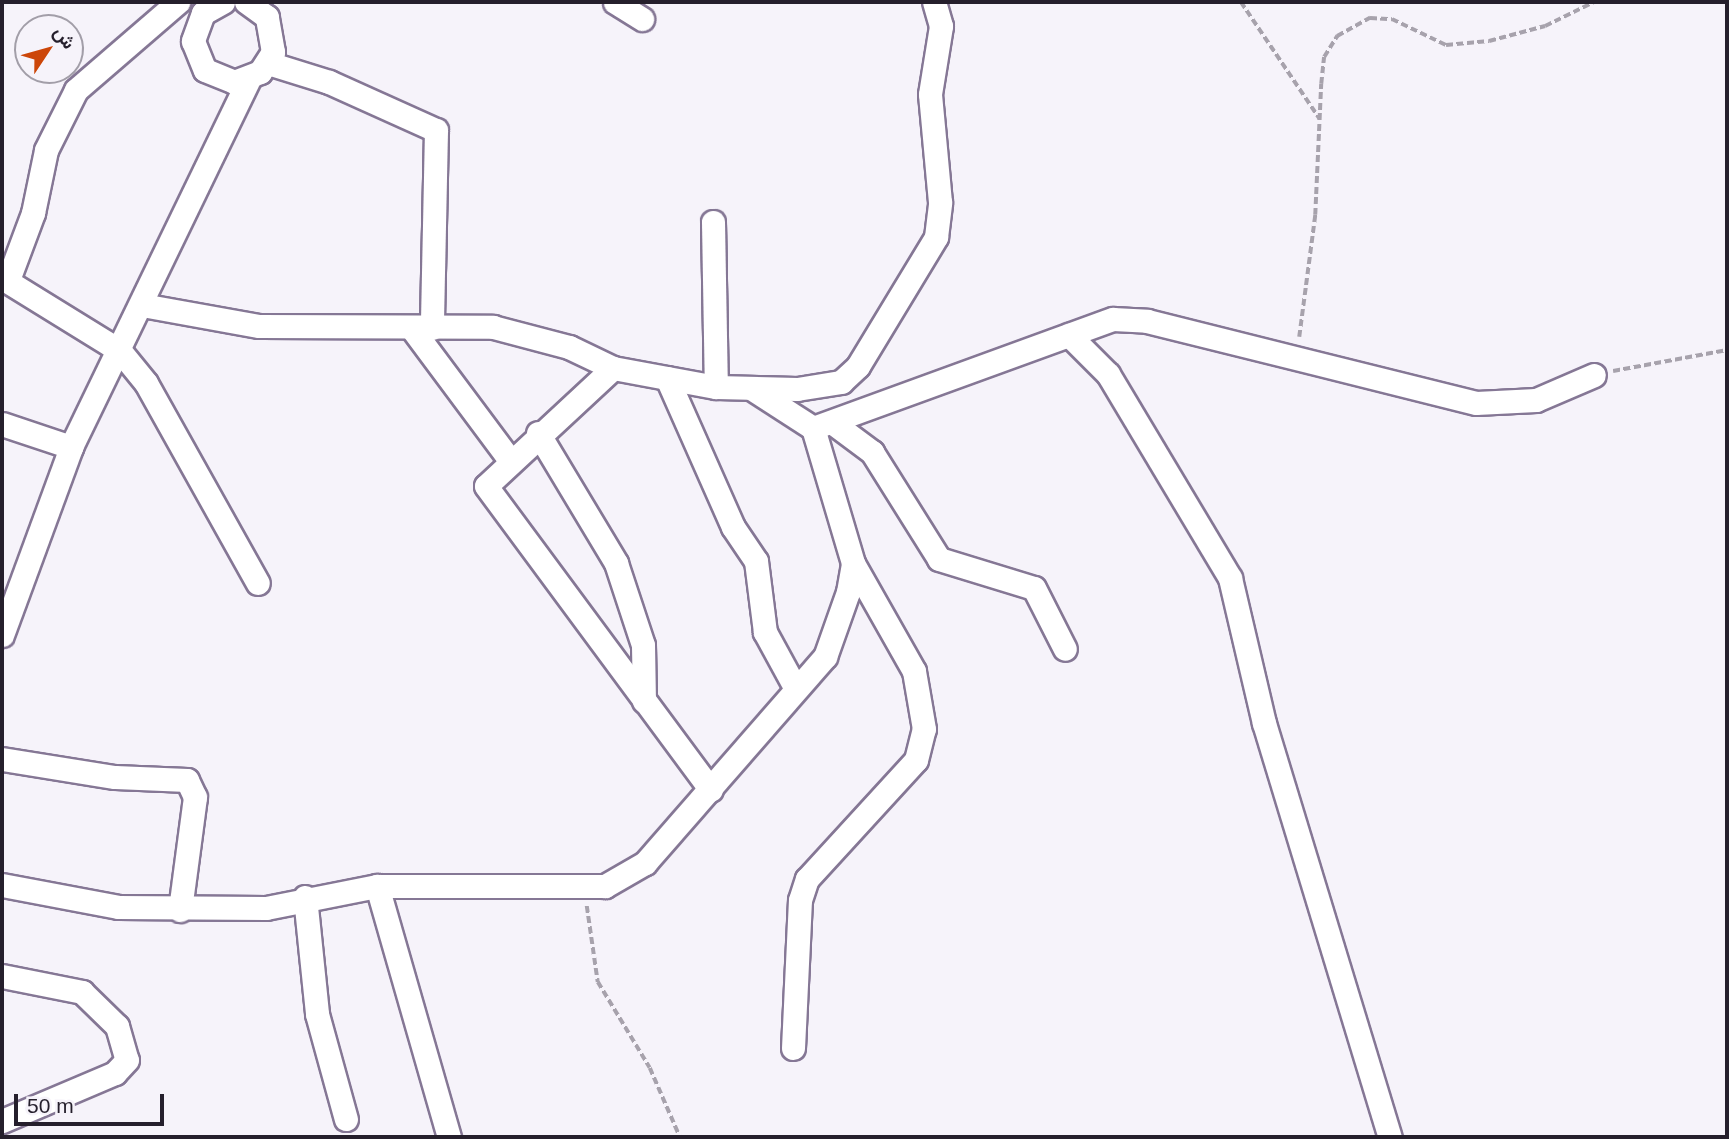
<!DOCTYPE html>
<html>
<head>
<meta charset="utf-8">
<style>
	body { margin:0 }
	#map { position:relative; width:1729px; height:1139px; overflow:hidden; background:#f6f3fa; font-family:Helvetica,Vazirmatn,sans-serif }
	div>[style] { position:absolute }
	.path>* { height:3.5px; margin-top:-1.75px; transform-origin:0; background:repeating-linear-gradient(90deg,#a7a2ac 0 7px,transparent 0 10.5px) }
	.roads { filter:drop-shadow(2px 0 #857795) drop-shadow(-2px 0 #857795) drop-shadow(0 2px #857795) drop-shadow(0 -2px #857795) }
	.minor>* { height:23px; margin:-11.5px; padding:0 11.5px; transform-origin:11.5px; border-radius:11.5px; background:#fff }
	span { translate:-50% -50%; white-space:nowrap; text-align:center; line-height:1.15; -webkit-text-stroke:5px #f6f3fa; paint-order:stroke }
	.frame { position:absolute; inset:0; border:4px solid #251f2c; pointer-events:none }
	.north { position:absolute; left:14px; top:14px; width:70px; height:70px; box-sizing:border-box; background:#f6f3fa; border:2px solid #a29ea8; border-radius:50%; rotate:54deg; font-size:19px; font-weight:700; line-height:28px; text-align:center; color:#251f2c }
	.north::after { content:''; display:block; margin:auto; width:24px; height:32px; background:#cc4609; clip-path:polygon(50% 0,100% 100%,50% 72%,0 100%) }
	.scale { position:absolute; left:14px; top:1094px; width:150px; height:32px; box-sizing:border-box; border:4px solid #251f2c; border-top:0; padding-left:9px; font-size:21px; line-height:24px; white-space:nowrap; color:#251f2c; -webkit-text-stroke:5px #f6f3fa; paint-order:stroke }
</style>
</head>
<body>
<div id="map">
	<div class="path">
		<div style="left:1241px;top:2px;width:141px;rotate:56deg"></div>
		<div style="left:1299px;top:337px;width:123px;rotate:-82.5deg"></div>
		<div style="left:1315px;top:215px;width:131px;rotate:-87.4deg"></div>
		<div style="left:1321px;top:84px;width:27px;rotate:-84deg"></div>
		<div style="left:1324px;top:57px;width:25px;rotate:-58deg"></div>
		<div style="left:1337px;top:36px;width:38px;rotate:-29deg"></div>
		<div style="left:1370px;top:18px;width:22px;rotate:3deg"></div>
		<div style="left:1392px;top:19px;width:60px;rotate:25.7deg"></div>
		<div style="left:1446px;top:45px;width:43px;rotate:-5.3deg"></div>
		<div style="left:1489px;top:41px;width:58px;rotate:-15deg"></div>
		<div style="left:1545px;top:26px;width:55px;rotate:-26.1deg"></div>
		<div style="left:1613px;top:371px;width:116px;rotate:-10.4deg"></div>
		<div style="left:587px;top:906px;width:77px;rotate:81.8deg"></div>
		<div style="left:598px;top:982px;width:100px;rotate:58.8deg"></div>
		<div style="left:650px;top:1068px;width:75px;rotate:66.5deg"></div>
	</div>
	<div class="roads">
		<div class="minor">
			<div style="left:223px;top:2px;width:23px;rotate:151deg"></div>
			<div style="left:203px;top:13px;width:30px;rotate:110deg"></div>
			<div style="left:193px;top:41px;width:31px;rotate:68deg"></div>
			<div style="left:205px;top:70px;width:31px;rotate:22deg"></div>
			<div style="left:234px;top:82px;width:28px;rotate:-21deg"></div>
			<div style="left:260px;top:72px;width:24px;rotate:-57deg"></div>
			<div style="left:273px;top:52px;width:36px;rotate:-100deg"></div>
			<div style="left:267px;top:17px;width:26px;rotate:-144deg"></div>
			<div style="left:615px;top:2px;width:32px;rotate:32deg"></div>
			<div style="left:268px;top:63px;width:64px;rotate:17.3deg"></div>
			<div style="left:329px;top:82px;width:117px;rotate:24.2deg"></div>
			<div style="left:436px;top:130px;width:198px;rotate:91.2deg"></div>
			<div style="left:713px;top:222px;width:165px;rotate:89deg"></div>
			<div style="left:2px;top:278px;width:139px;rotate:31.7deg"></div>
			<div style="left:120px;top:351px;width:41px;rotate:50.9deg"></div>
			<div style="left:146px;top:383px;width:229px;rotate:60.8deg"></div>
			<div style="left:8px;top:280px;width:72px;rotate:-69.5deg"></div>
			<div style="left:33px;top:213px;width:64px;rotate:-78.3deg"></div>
			<div style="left:46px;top:150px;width:67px;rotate:-63.4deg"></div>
			<div style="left:76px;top:90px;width:135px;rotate:-40.8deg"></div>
			<div style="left:142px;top:305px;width:119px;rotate:10.2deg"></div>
			<div style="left:259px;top:326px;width:234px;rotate:0.2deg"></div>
			<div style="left:493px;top:327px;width:79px;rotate:14.7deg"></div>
			<div style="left:569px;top:347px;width:49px;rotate:25.5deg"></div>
			<div style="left:613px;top:368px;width:105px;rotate:10.5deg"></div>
			<div style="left:716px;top:387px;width:81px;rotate:1.4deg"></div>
			<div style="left:797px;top:389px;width:45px;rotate:-9deg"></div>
			<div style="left:841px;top:382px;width:23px;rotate:-43deg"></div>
			<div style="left:858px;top:366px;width:151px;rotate:-58.8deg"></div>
			<div style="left:936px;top:237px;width:35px;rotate:-83deg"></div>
			<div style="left:940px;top:202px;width:108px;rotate:-95.3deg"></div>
			<div style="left:930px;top:94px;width:69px;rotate:-80.8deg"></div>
			<div style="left:941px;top:26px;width:25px;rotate:-106deg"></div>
			<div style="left:413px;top:330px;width:161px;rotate:53.3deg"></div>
			<div style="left:1069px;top:335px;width:55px;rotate:45deg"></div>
			<div style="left:1108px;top:374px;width:238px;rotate:59.1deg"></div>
			<div style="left:1230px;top:578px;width:149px;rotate:76.8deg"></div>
			<div style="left:1264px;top:723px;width:433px;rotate:73.1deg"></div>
			<div style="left:613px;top:368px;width:173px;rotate:137.1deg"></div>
			<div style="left:486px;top:486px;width:378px;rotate:53.5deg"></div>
			<div style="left:667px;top:378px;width:163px;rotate:66.1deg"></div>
			<div style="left:733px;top:527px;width:41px;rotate:55.9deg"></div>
			<div style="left:756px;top:561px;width:72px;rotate:82.8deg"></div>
			<div style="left:765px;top:632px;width:63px;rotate:61.4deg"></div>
			<div style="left:833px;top:423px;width:49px;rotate:36.6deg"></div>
			<div style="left:872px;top:452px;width:126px;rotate:57.9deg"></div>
			<div style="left:939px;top:559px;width:99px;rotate:17deg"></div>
			<div style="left:1034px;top:588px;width:68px;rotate:63.1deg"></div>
			<div style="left:2px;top:424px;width:73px;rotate:18.4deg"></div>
			<div style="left:813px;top:428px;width:319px;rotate:-20deg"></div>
			<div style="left:1113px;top:319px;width:34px;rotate:3deg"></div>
			<div style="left:1147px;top:321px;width:339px;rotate:14deg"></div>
			<div style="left:1476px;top:403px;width:60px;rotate:-2.9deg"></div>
			<div style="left:1536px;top:400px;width:63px;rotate:-23.3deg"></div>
			<div style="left:538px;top:433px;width:152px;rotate:59deg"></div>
			<div style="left:616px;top:563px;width:86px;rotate:71.8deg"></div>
			<div style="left:643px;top:645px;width:56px;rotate:89deg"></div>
			<div style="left:2px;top:635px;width:200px;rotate:-69.8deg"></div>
			<div style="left:71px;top:447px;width:409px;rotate:-64.2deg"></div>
			<div style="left:2px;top:759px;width:114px;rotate:9.1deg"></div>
			<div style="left:115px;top:777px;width:72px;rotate:2.4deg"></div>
			<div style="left:187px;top:780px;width:19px;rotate:65deg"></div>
			<div style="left:195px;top:797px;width:114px;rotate:97.6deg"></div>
			<div style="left:2px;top:885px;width:118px;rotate:10.7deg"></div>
			<div style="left:118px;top:907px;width:148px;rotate:0.4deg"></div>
			<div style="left:266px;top:908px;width:113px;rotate:-11.2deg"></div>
			<div style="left:377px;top:886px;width:228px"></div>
			<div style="left:605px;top:886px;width:46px;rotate:-29.9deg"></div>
			<div style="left:645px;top:863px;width:274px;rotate:-48.9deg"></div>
			<div style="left:825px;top:657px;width:69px;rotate:-70.5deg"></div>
			<div style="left:848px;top:592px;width:29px;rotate:-80deg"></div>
			<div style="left:853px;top:563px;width:141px;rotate:-106.5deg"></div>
			<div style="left:813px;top:428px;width:70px;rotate:-147.2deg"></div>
			<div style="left:377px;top:886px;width:261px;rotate:74deg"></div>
			<div style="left:305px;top:897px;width:118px;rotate:84.1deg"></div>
			<div style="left:317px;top:1014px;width:109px;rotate:74.6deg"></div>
			<div style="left:2px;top:976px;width:82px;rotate:11.3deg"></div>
			<div style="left:82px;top:992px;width:49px;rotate:44.2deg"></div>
			<div style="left:117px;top:1026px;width:35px;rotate:74deg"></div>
			<div style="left:127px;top:1060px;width:18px;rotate:133deg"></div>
			<div style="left:115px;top:1073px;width:123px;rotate:157deg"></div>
			<div style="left:793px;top:1048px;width:148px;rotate:-87.3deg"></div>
			<div style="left:800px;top:900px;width:22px;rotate:-72deg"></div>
			<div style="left:807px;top:879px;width:161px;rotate:-47.5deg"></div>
			<div style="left:916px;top:760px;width:32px;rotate:-76deg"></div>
			<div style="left:924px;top:729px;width:59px;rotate:-99.8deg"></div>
			<div style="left:914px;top:671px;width:124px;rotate:-119.5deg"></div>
		</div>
	</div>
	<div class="frame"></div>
	<div class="north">ش</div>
	<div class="scale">50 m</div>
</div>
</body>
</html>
